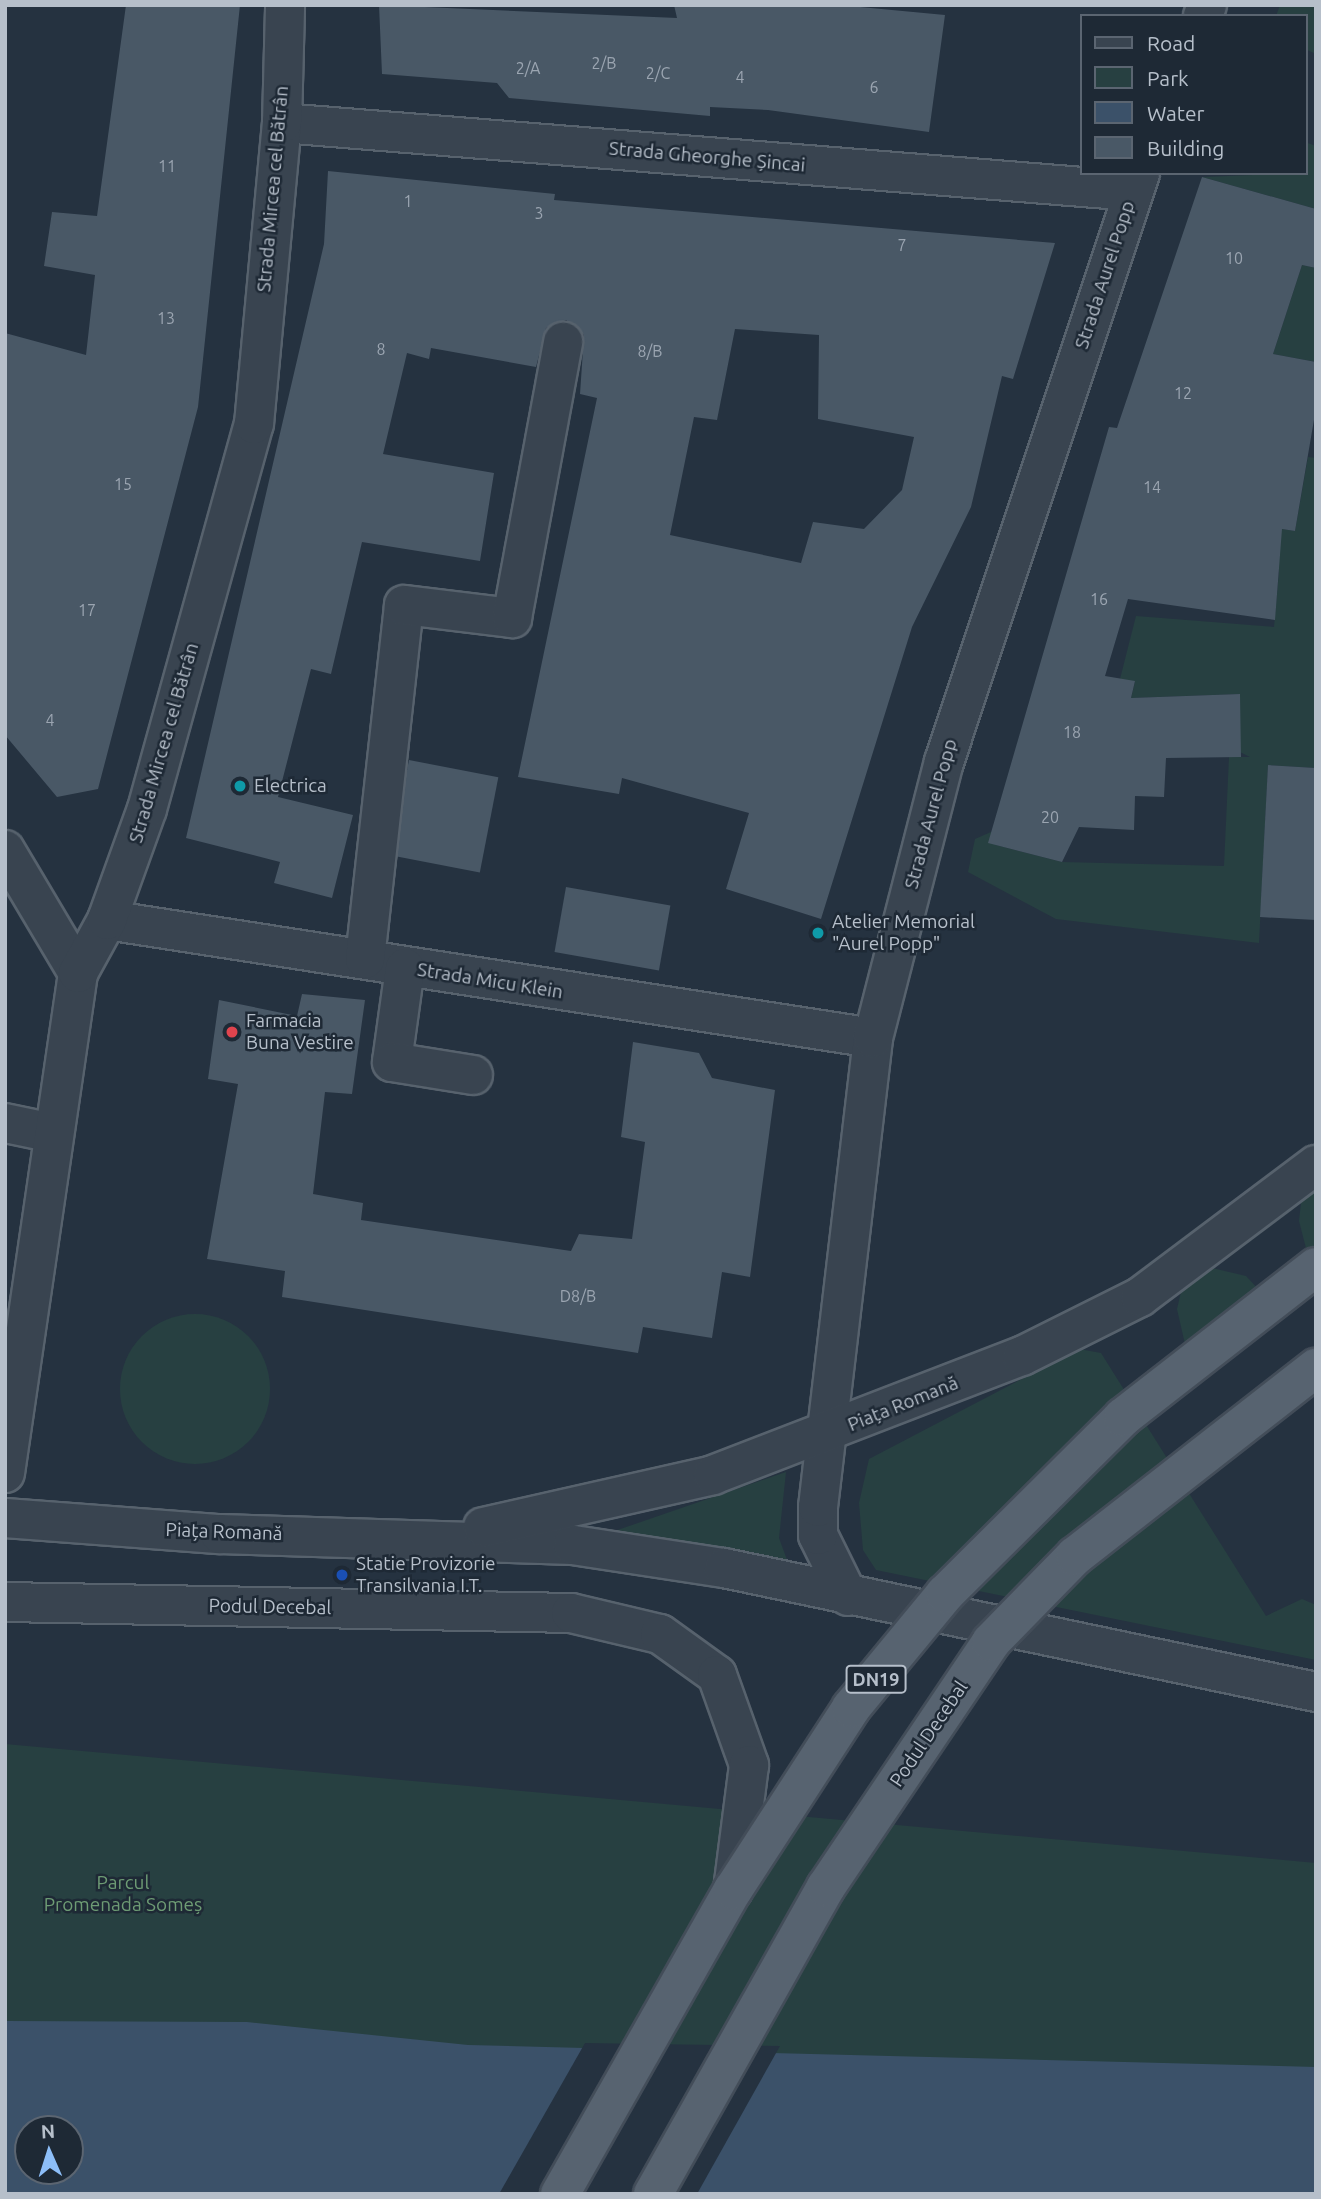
<!DOCTYPE html>
<html>
<head>
<meta charset="utf-8">
<style>
	body { margin:0 }
	#map { position:relative; width:1321px; height:2199px; overflow:hidden; background:#253240; font-family:Ubuntu,sans-serif }
	div>[style] { position:absolute }
	.green>* { inset:0; background:#274041 }
	.round { border-radius:50% }
	.water>* { inset:0; background:#3b5169 }
	.pier>* { inset:0; background:#253240 }
	.building>* { inset:0; background:#495866; transform-origin:0 0 }
	.roads { filter:drop-shadow(2px 0 #57626d) drop-shadow(-2px 0 #57626d) drop-shadow(0 2px #57626d) drop-shadow(0 -2px #57626d) }
	.minor>* { height:38px; margin:-19px; padding:0 19px; transform-origin:19px; border-radius:19px; background:#394450 }
	.tertiary>* { height:38px; margin:-19px; padding:0 19px; transform-origin:19px; border-radius:19px; background:#394450 }
	.bridges { filter:drop-shadow(2px 0 #434d59) drop-shadow(-2px 0 #434d59) drop-shadow(0 2px #434d59) drop-shadow(0 -2px #434d59) }
	.primary-bridge>* { height:38px; margin:-19px; padding:0 19px; transform-origin:19px; border-radius:19px; background:#576370 }
	.dots>* { width:19px; height:19px; translate:-50% -50%; box-sizing:border-box; border:4px solid #1e2935; border-radius:50% }
	span { translate:-50% -50%; white-space:nowrap; text-align:center; line-height:1.15; -webkit-text-stroke:5px #1e2935; paint-order:stroke }
	.number-label { font-size:16px; color:#9ba5b1 }
	.number-label span { -webkit-text-stroke-width:0 }
	.shield-label span { padding:2px 5px; background:#1e2935; border:2px solid; border-radius:5px; -webkit-text-stroke-width:0 }
	.shield-label { font-size:18px; color:#b6bfca; font-weight:700 }
	.street-label { font-size:19px; color:#b6bfca }
	.poi-label { font-size:19px; color:#b6bfca }
	.left { translate:0 -50%; text-align:left }
	.park-label { font-size:19px; color:#6d9b74 }
	.frame { position:absolute; inset:0; border:7px solid #b6bfca; pointer-events:none }
	.legend { position:absolute; left:1080px; top:14px; width:228px; height:161px; box-sizing:border-box; background:#1e2935; border:2px solid #5b6571; margin:0; padding:9px 12px; list-style:none; font-size:21px; color:#b6bfca }
	.legend li { display:flex; align-items:center; gap:14px; height:35px }
	.legend b { width:35px; border:2px solid #5b6571 }
	.north { position:absolute; left:14px; top:2115px; width:70px; height:70px; box-sizing:border-box; background:#1e2935; border:2px solid #5b6571; border-radius:50%; rotate:357deg; font-size:19px; font-weight:700; line-height:28px; text-align:center; color:#b6bfca }
	.north::after { content:''; display:block; margin:auto; width:24px; height:32px; background:#8dbef8; clip-path:polygon(50% 0,100% 100%,50% 72%,0 100%) }
</style>
</head>
<body>
<div id="map">
	<div class="green">
		<div style="clip-path:polygon(1280px 5px,1316px 5px,1316px 54px,1305px 49px,1305px 16px,1276px 16px)"></div>
		<div style="clip-path:polygon(1305px 142px,1316px 146px,1316px 209px,1202px 177px,1305px 173px)"></div>
		<div style="clip-path:polygon(1302px 265px,1316px 268px,1316px 362px,1273px 354px)"></div>
		<div style="clip-path:polygon(1308px 457px,1316px 458px,1316px 768px,1268px 765px,1259px 943px,1056px 919px,968px 872px,975px 839px,991px 832px,996px 845px,1062px 862px,1224px 866px,1229px 757px,1250px 757px,1240px 752px,1240px 694px,1131px 698px,1135px 682px,1120px 679px,1136px 616px,1274px 627px,1279px 572px,1262px 526px,1295px 531px)"></div>
		<div style="clip-path:polygon(1316px 1187px,1316px 1246px,1307px 1252px,1299px 1221px,1301px 1203px)"></div>
		<div style="clip-path:polygon(1212px 1268px,1246px 1276px,1261px 1292px,1185px 1344px,1177px 1309px,1181px 1292px,1193px 1273px)"></div>
		<div class="round" style="left:120px;top:1314px;width:150px;height:150px"></div>
		<div style="clip-path:polygon(1079px 1349px,1101px 1353px,1266px 1616px,1302px 1599px,1316px 1605px,1316px 1660px,876px 1570px,863px 1550px,859px 1503px,869px 1459px)"></div>
		<div style="clip-path:polygon(786px 1472px,779px 1538px,790px 1568px,609px 1533px)"></div>
		<div style="clip-path:polygon(evenodd,5px 1744px,1316px 1863px,1316px 2194px,5px 2194px,5px 1744px,28px 2129px,70px 2129px,70px 2171px,28px 2171px,28px 2129px)"></div>
	</div>
	<div class="water">
		<div style="clip-path:polygon(evenodd,5px 2021px,247px 2022px,468px 2045px,1316px 2067px,1316px 2194px,5px 2194px,5px 2021px,28px 2129px,70px 2129px,70px 2171px,28px 2171px,28px 2129px)"></div>
	</div>
	<div class="pier">
		<div style="clip-path:polygon(585px 2043px,780px 2046px,697px 2194px,499px 2194px)"></div>
	</div>
	<div class="building">
		<div style="clip-path:polygon(126px 5px,240px 5px,198px 407px,98px 789px,57px 797px,5px 735px,5px 333px,86px 355px,95px 275px,44px 266px,52px 212px,97px 216px)"></div>
		<div style="clip-path:polygon(379px 5px,677px 18px,674px 5px,839px 5px,945px 15px,929px 132px,768px 110px,710px 107px,710px 116px,509px 98px,497px 83px,382px 74px)"></div>
		<div style="clip-path:polygon(evenodd,328px 171px,555px 194px,554px 200px,1055px 243px,1013px 379px,1002px 376px,971px 507px,912px 627px,821px 919px,726px 889px,749px 813px,622px 778px,619px 794px,518px 777px,597px 398px,580px 394px,584px 335px,566px 320px,546px 328px,536px 367px,431px 348px,429px 359px,407px 353px,383px 454px,494px 473px,480px 561px,362px 542px,331px 674px,311px 669px,278px 797px,353px 815px,332px 898px,274px 883px,280px 862px,186px 838px,324px 244px,328px 171px,735px 329px,819px 335px,818px 419px,914px 437px,902px 490px,864px 529px,813px 522px,801px 563px,670px 535px,694px 417px,717px 420px,735px 329px)"></div>
		<div style="clip-path:polygon(1202px 177px,1316px 209px,1316px 268px,1302px 265px,1273px 354px,1316px 362px,1316px 408px,1295px 531px,1282px 529px,1275px 620px,1128px 599px,1105px 676px,1135px 681px,1131px 698px,1240px 694px,1241px 757px,1166px 758px,1164px 797px,1135px 796px,1134px 830px,1079px 827px,1062px 862px,988px 843px,1109px 427px,1117px 428px)"></div>
		<div style="left:409px;top:760px;width:91px;height:97px;rotate:11deg"></div>
		<div style="clip-path:polygon(1268px 765px,1316px 768px,1316px 920px,1260px 917px)"></div>
		<div style="left:566px;top:887px;width:106px;height:66px;rotate:10deg"></div>
		<div style="clip-path:polygon(302px 994px,365px 1000px,352px 1094px,325px 1092px,313px 1194px,363px 1203px,361px 1220px,571px 1251px,579px 1234px,632px 1239px,645px 1142px,621px 1137px,633px 1042px,699px 1053px,712px 1078px,775px 1090px,750px 1277px,722px 1272px,712px 1338px,643px 1327px,638px 1353px,282px 1297px,285px 1271px,207px 1259px,238px 1084px,208px 1079px,219px 1000px,297px 1016px)"></div>
	</div>
	<div class="roads">
		<div class="minor">
			<div style="left:1203px;top:16px;width:12px;rotate:-70deg"></div>
			<div style="left:282px;top:123px;width:854px;rotate:4.57deg"></div>
			<div style="left:5px;top:850px;width:143px;rotate:59.3deg"></div>
			<div style="left:107px;top:920px;width:775px;rotate:8.76deg"></div>
			<div style="left:365px;top:959px;width:356px;rotate:-83.7deg"></div>
			<div style="left:404px;top:605px;width:109px;rotate:6.9deg"></div>
			<div style="left:512px;top:618px;width:281px;rotate:-79.5deg"></div>
			<div style="left:405px;top:968px;width:95px;rotate:97.9deg"></div>
			<div style="left:392px;top:1062px;width:82px;rotate:9.1deg"></div>
			<div style="left:5px;top:1123px;width:49px;rotate:11.8deg"></div>
			<div style="left:5px;top:1473px;width:505px;rotate:-81.69deg"></div>
			<div style="left:78px;top:973px;width:60px;rotate:-61.3deg"></div>
			<div style="left:107px;top:920px;width:118px;rotate:-70.2deg"></div>
			<div style="left:147px;top:809px;width:400px;rotate:-74.5deg"></div>
			<div style="left:254px;top:424px;width:302px;rotate:-84.7deg"></div>
			<div style="left:282px;top:123px;width:118px;rotate:-88.5deg"></div>
			<div style="left:848px;top:1596px;width:68px;rotate:-116.2deg"></div>
			<div style="left:818px;top:1535px;width:28px;rotate:-90deg"></div>
			<div style="left:818px;top:1507px;width:472px;rotate:-83.3deg"></div>
			<div style="left:873px;top:1038px;width:285px;rotate:-75.6deg"></div>
			<div style="left:944px;top:762px;width:621px;rotate:-71.59deg"></div>
		</div>
		<div class="tertiary">
			<div style="left:5px;top:1518px;width:216px;rotate:4.3deg"></div>
			<div style="left:220px;top:1534px;width:353px;rotate:1.8deg"></div>
			<div style="left:573px;top:1545px;width:153px;rotate:8.7deg"></div>
			<div style="left:724px;top:1568px;width:605px;rotate:11.83deg"></div>
			<div style="left:483px;top:1527px;width:236px;rotate:-12.7deg"></div>
			<div style="left:713px;top:1475px;width:331px;rotate:-21.1deg"></div>
			<div style="left:1022px;top:1356px;width:132px;rotate:-26.6deg"></div>
			<div style="left:1140px;top:1297px;width:220px;rotate:-36.9deg"></div>
			<div style="left:5px;top:1602px;width:566px;rotate:1.11deg"></div>
			<div style="left:571px;top:1613px;width:91px;rotate:13.3deg"></div>
			<div style="left:660px;top:1634px;width:70px;rotate:35.7deg"></div>
			<div style="left:717px;top:1675px;width:96px;rotate:70.4deg"></div>
			<div style="left:749px;top:1765px;width:126px;rotate:97.3deg"></div>
		</div>
	</div>
	<div class="bridges">
		<div class="primary-bridge">
			<div style="left:560px;top:2194px;width:350px;rotate:-60.4deg"></div>
			<div style="left:733px;top:1890px;width:217px;rotate:-57deg"></div>
			<div style="left:851px;top:1708px;width:148px;rotate:-50.5deg"></div>
			<div style="left:945px;top:1594px;width:251px;rotate:-44.8deg"></div>
			<div style="left:1123px;top:1417px;width:244px;rotate:-37.9deg"></div>
			<div style="left:653px;top:2194px;width:352px;rotate:-60.6deg"></div>
			<div style="left:826px;top:1887px;width:295px;rotate:-56deg"></div>
			<div style="left:991px;top:1642px;width:120px;rotate:-45.7deg"></div>
			<div style="left:1075px;top:1556px;width:306px;rotate:-38deg"></div>
		</div>
	</div>
	<div class="dots">
		<div style="left:240px;top:786px;background:#0f9aa8"></div>
		<div style="left:818px;top:933px;background:#0f9aa8"></div>
		<div style="left:232px;top:1032px;background:#e0444e"></div>
		<div style="left:342px;top:1575px;background:#1a4fb4"></div>
	</div>
	<div class="number-label">
		<span style="left:604px;top:63px">2/B</span>
		<span style="left:528px;top:68px">2/A</span>
		<span style="left:658px;top:73px">2/C</span>
		<span style="left:740px;top:77px">4</span>
		<span style="left:874px;top:87px">6</span>
		<span style="left:167px;top:166px">11</span>
		<span style="left:408px;top:201px">1</span>
		<span style="left:539px;top:213px">3</span>
		<span style="left:902px;top:245px">7</span>
		<span style="left:1234px;top:258px">10</span>
		<span style="left:166px;top:318px">13</span>
		<span style="left:381px;top:349px">8</span>
		<span style="left:650px;top:351px">8/B</span>
		<span style="left:1183px;top:393px">12</span>
		<span style="left:123px;top:484px">15</span>
		<span style="left:1152px;top:487px">14</span>
		<span style="left:1099px;top:599px">16</span>
		<span style="left:87px;top:610px">17</span>
		<span style="left:50px;top:720px">4</span>
		<span style="left:1072px;top:732px">18</span>
		<span style="left:1050px;top:817px">20</span>
		<span style="left:578px;top:1296px">D8/B</span>
	</div>
	<div class="shield-label">
		<span style="left:876px;top:1679px">DN19</span>
	</div>
	<div class="street-label">
		<span style="left:707px;top:157px;rotate:5deg">Strada Gheorghe Șincai</span>
		<span style="left:273px;top:189px;rotate:-85deg">Strada Mircea cel Bătrân</span>
		<span style="left:1105px;top:275px;rotate:-72deg">Strada Aurel Popp</span>
		<span style="left:164px;top:743px;rotate:-74deg">Strada Mircea cel Bătrân</span>
		<span style="left:931px;top:814px;rotate:-75deg">Strada Aurel Popp</span>
		<span style="left:490px;top:981px;rotate:9deg">Strada Micu Klein</span>
		<span style="left:903px;top:1404px;rotate:-22deg">Piața Romană</span>
		<span style="left:224px;top:1532px;rotate:2deg">Piața Romană</span>
		<span style="left:270px;top:1607px;rotate:1deg">Podul Decebal</span>
		<span style="left:929px;top:1734px;rotate:-56deg">Podul Decebal</span>
	</div>
	<div class="poi-label">
		<span class="left" style="left:254px;top:786px">Electrica</span>
		<span class="left" style="left:832px;top:933px">Atelier Memorial<br>"Aurel Popp"</span>
		<span class="left" style="left:246px;top:1032px">Farmacia<br>Buna Vestire</span>
		<span class="left" style="left:356px;top:1575px">Statie Provizorie<br>Transilvania I.T.</span>
	</div>
	<div class="park-label">
		<span style="left:123px;top:1894px">Parcul<br>Promenada Someș</span>
	</div>
	<div class="frame"></div>
	<ul class="legend">
	<li><b style="height:9px;background:#394450"></b>Road</li>
	<li><b style="height:19px;background:#274041"></b>Park</li>
	<li><b style="height:19px;background:#3b5169"></b>Water</li>
	<li><b style="height:19px;background:#495866"></b>Building</li>
	</ul>
	<div class="north">N</div>
</div>
</body>
</html>
